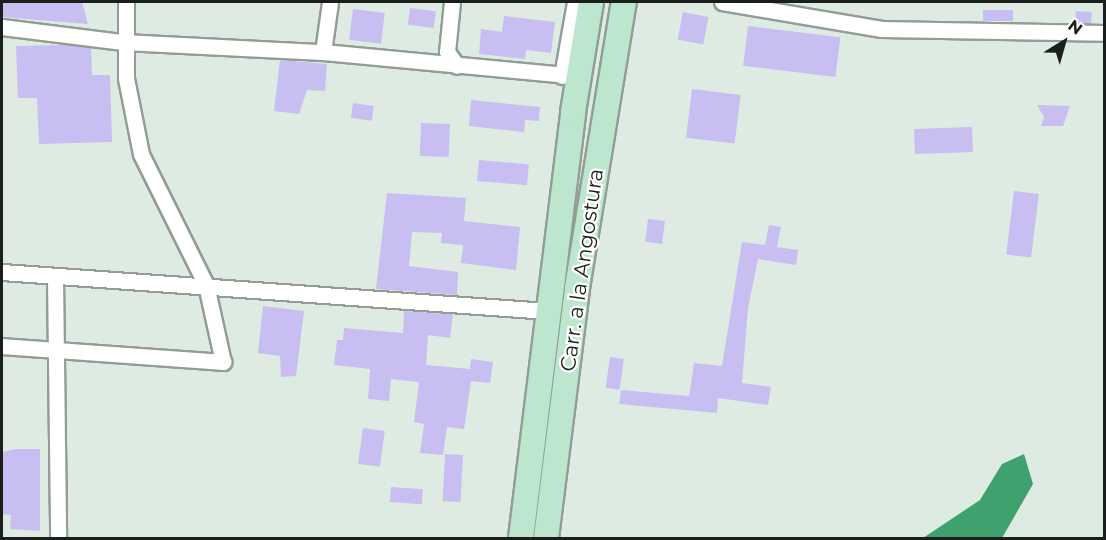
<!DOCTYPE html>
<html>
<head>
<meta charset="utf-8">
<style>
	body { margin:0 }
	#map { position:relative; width:1106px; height:540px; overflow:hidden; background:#deebe2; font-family:Montserrat,sans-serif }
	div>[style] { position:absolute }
	.water>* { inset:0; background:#3fa16e }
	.building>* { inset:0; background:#c8bef1; transform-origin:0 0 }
	.roads { filter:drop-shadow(2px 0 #919d95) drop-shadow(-2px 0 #919d95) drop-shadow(0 2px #919d95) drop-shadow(0 -2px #919d95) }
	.street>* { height:15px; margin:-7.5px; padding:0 7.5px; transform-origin:7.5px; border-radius:7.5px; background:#fff }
	.primary>* { height:24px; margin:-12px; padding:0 12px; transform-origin:12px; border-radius:12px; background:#bce6cd }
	span { translate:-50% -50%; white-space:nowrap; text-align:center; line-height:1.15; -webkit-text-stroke:4.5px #fff; paint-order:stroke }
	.street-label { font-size:21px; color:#1a1f1c }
	.frame { position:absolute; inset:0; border:3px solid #1a1f1c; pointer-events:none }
	.north { position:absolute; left:1034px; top:12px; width:60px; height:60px; -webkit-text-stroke:4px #fff; paint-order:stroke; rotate:37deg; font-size:16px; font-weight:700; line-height:24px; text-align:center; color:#1a1f1c }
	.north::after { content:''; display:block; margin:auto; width:21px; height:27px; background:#1a1f1c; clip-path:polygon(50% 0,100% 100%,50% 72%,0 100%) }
</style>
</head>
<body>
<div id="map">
	<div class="water">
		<div style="clip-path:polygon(1024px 454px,1033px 484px,1002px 538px,923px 538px,980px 500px,1002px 464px)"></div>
	</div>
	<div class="building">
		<div style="clip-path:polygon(2px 2px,82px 2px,88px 24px,2px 17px)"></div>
		<div style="left:410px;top:8px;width:26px;height:17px;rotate:7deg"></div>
		<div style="left:353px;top:9px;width:32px;height:31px;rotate:7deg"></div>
		<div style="left:983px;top:10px;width:30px;height:11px"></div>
		<div style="left:1076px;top:11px;width:16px;height:12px;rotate:4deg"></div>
		<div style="left:683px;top:12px;width:26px;height:28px;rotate:11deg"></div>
		<div style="clip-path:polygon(504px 16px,555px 22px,551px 53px,526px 50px,525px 59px,479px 54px,481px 29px,502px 32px)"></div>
		<div style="left:748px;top:26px;width:93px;height:40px;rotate:7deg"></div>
		<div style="clip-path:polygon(65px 45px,91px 48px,92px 75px,110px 75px,112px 142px,39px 144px,37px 98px,18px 98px,16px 46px)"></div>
		<div style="clip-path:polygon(280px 60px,327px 64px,325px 91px,307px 90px,299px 114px,274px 111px)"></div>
		<div style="left:692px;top:89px;width:49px;height:49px;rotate:7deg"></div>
		<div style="clip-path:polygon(471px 100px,540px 107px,539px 121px,525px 120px,524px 132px,469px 126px)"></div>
		<div style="left:353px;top:103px;width:21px;height:15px;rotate:8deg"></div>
		<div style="clip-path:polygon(1037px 105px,1070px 106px,1063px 126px,1041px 126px,1044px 117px)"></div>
		<div style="left:421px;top:123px;width:29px;height:33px;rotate:2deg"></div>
		<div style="left:972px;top:127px;width:25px;height:58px;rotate:88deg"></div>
		<div style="left:479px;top:160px;width:50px;height:21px;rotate:5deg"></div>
		<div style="left:1014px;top:191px;width:25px;height:64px;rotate:7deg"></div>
		<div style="clip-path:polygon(387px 193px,466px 198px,464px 221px,520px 227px,516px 270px,461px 263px,463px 245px,441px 243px,442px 233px,412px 232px,409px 266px,458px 272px,457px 295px,376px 289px)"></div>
		<div style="left:648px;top:219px;width:17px;height:23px;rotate:7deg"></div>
		<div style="clip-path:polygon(769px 225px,781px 227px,777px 247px,798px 250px,796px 265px,758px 259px,748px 308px,742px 383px,771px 387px,768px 405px,718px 398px,717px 413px,619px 404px,621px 390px,689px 396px,694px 363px,722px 366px,742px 242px,765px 245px)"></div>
		<div style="clip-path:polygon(263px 306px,304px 311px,296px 376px,281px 377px,280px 356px,258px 353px)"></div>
		<div style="clip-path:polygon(404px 311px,453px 314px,450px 338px,428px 335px,426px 365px,470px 369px,471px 359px,493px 362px,490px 383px,471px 381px,464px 429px,447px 427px,443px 455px,420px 453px,424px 424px,414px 422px,419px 382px,391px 379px,389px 401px,368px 399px,370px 369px,334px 365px,337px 340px,343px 340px,344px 328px,403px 333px)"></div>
		<div style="left:610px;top:357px;width:14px;height:31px;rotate:8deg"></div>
		<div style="left:363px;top:428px;width:22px;height:36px;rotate:8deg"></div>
		<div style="clip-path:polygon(16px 449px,40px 449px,40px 531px,10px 529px,11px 515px,2px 514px,3px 452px)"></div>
		<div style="left:445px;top:454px;width:18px;height:47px;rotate:3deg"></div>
		<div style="left:391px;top:487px;width:32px;height:15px;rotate:4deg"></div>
	</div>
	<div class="roads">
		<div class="street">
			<div style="left:452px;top:2px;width:50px;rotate:95.7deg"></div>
			<div style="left:447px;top:52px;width:17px;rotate:54deg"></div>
			<div style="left:722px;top:2px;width:162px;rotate:9.6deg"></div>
			<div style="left:882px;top:29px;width:222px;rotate:1deg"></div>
			<div style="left:2px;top:27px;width:122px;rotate:7.1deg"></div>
			<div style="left:123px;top:42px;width:200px;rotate:2.9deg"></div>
			<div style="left:323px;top:52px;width:257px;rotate:5.4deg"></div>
			<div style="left:323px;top:52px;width:50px;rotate:-82deg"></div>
			<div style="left:562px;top:76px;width:75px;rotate:-80deg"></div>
			<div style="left:2px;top:272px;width:546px;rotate:4.09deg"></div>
			<div style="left:55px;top:277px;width:261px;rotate:89.3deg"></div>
			<div style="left:2px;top:346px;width:222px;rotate:4.1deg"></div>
			<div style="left:223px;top:362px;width:79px;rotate:-102.4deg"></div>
			<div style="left:206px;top:285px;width:146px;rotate:-116.4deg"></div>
			<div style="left:141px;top:154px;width:77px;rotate:-101.2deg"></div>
			<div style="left:126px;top:78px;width:76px;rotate:-90deg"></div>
		</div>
		<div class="primary">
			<div style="left:521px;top:538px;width:429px;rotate:-83deg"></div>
			<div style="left:573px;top:112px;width:111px;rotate:-80.7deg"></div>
			<div style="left:546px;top:538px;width:252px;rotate:-82.9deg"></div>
			<div style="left:577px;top:288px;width:290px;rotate:-80.7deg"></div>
		</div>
	</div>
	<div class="street-label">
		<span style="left:582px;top:270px;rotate:-82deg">Carr. a la Angostura</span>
	</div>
	<div class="frame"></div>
	<div class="north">N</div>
</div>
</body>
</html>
